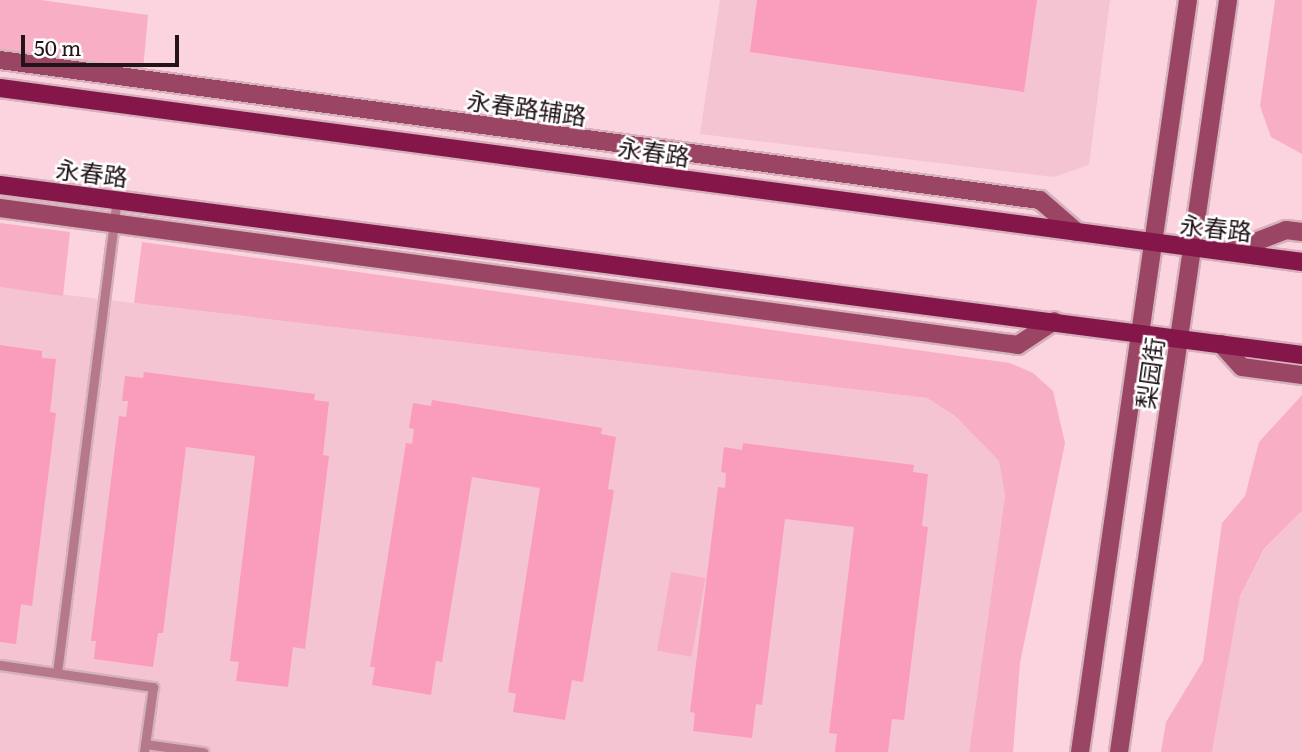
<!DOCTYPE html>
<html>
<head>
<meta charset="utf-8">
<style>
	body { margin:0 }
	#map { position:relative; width:1302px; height:752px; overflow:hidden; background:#fcd4e0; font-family:Literata,"Noto Sans SC",serif }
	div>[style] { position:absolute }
	.built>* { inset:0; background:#f5c4d2 }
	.green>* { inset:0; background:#f8afc5; transform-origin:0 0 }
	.building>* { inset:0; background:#fa9cbb }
	.roads { filter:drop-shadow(2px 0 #d5b1bc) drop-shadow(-2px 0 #d5b1bc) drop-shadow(0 2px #d5b1bc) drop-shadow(0 -2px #d5b1bc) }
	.lane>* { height:9px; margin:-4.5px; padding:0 4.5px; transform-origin:4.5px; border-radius:4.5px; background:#b6798c }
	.secondary>* { height:18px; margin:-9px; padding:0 9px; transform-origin:9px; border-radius:9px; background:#9b4565 }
	.primary>* { height:18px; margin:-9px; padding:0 9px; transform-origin:9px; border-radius:9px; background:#851649 }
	span { translate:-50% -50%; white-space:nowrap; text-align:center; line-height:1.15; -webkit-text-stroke:5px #fff; paint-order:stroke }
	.street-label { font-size:24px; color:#221419 }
	.scale { position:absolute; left:21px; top:35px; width:158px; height:32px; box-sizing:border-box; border:4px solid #221419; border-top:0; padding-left:9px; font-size:21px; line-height:24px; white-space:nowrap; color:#221419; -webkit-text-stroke:5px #fff; paint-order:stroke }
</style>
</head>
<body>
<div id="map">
	<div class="built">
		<div style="clip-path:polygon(720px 0,1110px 0,1089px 165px,1054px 177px,700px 134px)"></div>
		<div style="clip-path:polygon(0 287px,927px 398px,955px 416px,999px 461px,1005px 496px,969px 752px,0 752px)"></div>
		<div style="clip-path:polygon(1302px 511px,1302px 752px,1212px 752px,1240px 596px,1264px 550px)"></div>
	</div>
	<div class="green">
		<div style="clip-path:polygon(0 0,41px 0,148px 15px,143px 70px,0 51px)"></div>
		<div style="clip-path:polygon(1275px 0,1302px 0,1302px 154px,1271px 137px,1260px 106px)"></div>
		<div style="clip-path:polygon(0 223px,70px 232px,63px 296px,0 287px)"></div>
		<div style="clip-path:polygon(142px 242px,1010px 363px,1033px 373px,1053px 391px,1065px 443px,1020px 663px,1013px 752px,969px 752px,1005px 496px,999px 461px,955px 416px,927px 398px,134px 303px)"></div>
		<div style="clip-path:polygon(1302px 395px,1302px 511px,1264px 549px,1240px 596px,1212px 752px,1161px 752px,1166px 722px,1203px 661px,1222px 523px,1245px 496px,1259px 442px)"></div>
		<div style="left:671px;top:572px;width:35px;height:80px;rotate:10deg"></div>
	</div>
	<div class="building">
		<div style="clip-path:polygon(757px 0,1037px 0,1024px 92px,750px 52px)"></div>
		<div style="clip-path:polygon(0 345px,42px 351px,42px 358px,56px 359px,50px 412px,56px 413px,32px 606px,21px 604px,16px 644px,0 642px)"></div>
		<div style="clip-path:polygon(144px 372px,315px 394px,314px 400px,329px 402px,323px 455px,329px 456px,305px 649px,293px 647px,288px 687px,236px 681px,239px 662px,230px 661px,255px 456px,186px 447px,163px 633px,158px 633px,153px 667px,94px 659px,96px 641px,91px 641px,119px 416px,126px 417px,128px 401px,122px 401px,125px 376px,143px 378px)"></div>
		<div style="clip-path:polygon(432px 400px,602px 428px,601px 434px,616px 437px,608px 489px,614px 490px,583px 682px,572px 680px,565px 720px,513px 712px,516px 694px,508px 692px,540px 488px,472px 477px,442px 662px,436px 661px,431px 695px,372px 685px,375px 667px,370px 667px,406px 443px,412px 444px,414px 429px,409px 428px,413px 403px,431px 406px)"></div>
		<div style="clip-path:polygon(743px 443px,914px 465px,913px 472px,928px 474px,922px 526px,928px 527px,904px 720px,892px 719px,888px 752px,835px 752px,837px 734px,829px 733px,854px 527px,785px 519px,762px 705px,756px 704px,752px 738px,693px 731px,695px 713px,690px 712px,718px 487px,725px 488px,726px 473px,721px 472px,724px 447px,742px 450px)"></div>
	</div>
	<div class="roads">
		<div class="lane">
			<div style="left:0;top:665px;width:155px;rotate:8.2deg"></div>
			<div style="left:153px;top:687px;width:66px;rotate:97.9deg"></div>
			<div style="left:57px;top:673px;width:477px;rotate:-82.8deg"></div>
			<div style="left:145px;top:744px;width:59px;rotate:7.9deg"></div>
		</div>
		<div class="secondary">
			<div style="left:0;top:60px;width:1049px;rotate:7.67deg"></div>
			<div style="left:1040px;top:200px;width:49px;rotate:40.9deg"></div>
			<div style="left:0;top:208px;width:1027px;rotate:7.66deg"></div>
			<div style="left:1018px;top:345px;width:43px;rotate:-33.7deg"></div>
			<div style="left:1229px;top:252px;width:61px;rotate:-21.1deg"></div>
			<div style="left:1286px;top:230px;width:16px;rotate:7deg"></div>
			<div style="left:1221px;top:344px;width:31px;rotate:48deg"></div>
			<div style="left:1242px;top:367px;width:61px;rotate:7.6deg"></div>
			<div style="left:1080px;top:752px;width:760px;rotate:-81.83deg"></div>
			<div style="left:1119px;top:752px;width:760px;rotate:-81.75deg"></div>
		</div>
		<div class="primary">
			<div style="left:0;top:88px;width:1314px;rotate:7.61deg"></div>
			<div style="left:0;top:185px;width:1313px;rotate:7.44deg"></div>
		</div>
	</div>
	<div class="street-label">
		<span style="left:527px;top:107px;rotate:8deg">永春路辅路</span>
		<span style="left:654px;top:151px;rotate:8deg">永春路</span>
		<span style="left:92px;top:172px;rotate:7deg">永春路</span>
		<span style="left:1216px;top:227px;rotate:6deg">永春路</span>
		<span style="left:1149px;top:373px;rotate:-82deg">梨园街</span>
	</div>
	<div class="scale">50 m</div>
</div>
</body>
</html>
